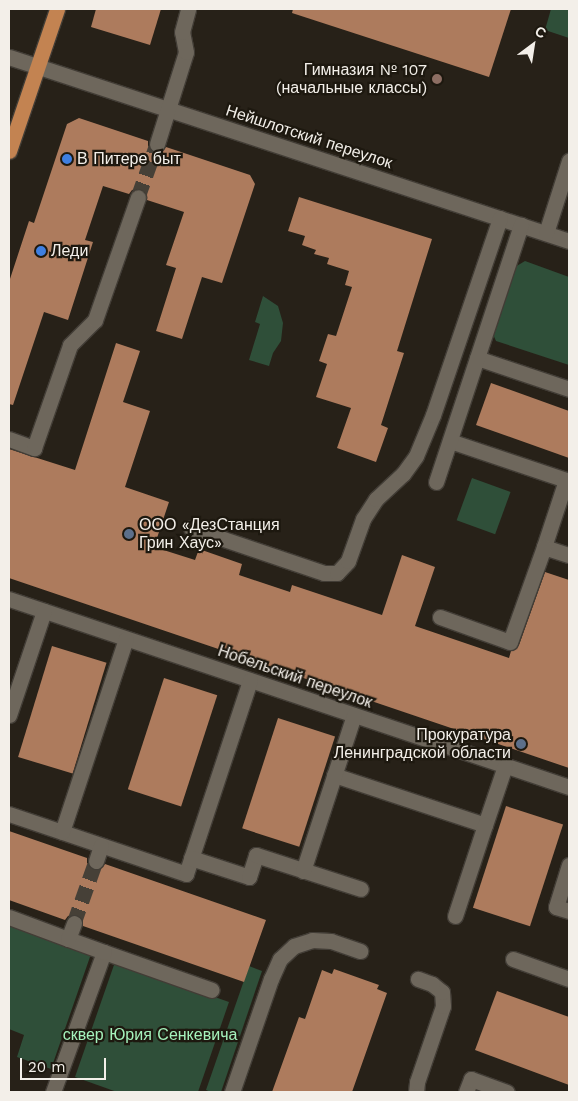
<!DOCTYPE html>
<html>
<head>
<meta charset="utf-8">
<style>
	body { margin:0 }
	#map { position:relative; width:578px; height:1101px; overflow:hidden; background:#272118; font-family:"Work Sans",sans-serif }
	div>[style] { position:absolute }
	.green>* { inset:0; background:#2f4f39; transform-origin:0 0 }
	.building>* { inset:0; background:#ad7b5d; transform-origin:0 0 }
	.minor-tunnel>* { height:15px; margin-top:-7.5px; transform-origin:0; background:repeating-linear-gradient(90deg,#464037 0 15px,transparent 0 23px) }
	.roads { filter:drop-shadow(1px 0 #423d36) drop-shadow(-1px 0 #423d36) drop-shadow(0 1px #423d36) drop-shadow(0 -1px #423d36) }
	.minor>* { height:15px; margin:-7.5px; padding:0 7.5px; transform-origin:7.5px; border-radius:7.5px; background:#6e675c }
	.major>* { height:15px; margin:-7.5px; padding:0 7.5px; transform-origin:7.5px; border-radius:7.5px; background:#c38351 }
	.dots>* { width:14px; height:14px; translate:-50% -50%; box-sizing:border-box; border:2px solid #1d180f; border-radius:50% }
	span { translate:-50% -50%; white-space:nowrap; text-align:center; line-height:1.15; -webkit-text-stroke:4.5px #1d180f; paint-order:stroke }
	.poi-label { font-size:16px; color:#f3efe9 }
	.right { translate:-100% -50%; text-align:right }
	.left { translate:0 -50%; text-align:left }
	.street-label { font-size:16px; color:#f3efe9 }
	.park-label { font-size:16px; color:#a5f2bc }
	.frame { position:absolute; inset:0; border:10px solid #f3efe9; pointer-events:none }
	.north { position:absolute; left:508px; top:20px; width:50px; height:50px; -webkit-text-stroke:4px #1d180f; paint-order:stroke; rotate:31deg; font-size:14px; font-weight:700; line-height:20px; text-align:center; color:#f3efe9 }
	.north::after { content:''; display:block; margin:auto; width:18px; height:22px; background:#f3efe9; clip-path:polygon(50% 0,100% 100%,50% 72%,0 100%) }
	.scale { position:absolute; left:20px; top:1058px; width:86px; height:22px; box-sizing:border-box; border:2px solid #f3efe9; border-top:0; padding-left:6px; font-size:15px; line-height:18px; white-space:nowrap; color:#f3efe9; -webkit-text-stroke:4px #1d180f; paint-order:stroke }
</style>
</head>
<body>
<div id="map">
	<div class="green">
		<div style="clip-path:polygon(551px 9px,569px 9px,569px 38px,545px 30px)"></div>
		<div style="clip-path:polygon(525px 261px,569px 277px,569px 365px,496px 341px,492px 332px,515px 267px)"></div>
		<div style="clip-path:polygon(263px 296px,278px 306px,283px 323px,281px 341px,273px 353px,269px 366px,249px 360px,260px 324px,255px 322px)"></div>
		<div style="left:472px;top:478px;width:41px;height:45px;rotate:20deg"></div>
		<div style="clip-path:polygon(9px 925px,91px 954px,51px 1069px,17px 1057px,24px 1035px,9px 1029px)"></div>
		<div style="clip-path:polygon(115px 962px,229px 1002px,198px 1092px,117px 1092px,75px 1077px)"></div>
		<div style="clip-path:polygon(249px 966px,262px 971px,221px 1092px,211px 1092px,206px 1090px)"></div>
	</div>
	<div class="building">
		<div style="clip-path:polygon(96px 9px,161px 9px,150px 45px,91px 27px)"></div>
		<div style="clip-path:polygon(293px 9px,511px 9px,489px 77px,292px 13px)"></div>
		<div style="clip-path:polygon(79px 118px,148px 141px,148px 146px,154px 153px,159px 153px,166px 147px,250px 175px,255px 184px,222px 283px,202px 277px,182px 339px,156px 331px,176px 268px,166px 265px,184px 212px,147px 200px,145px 191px,141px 188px,132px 190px,129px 194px,103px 186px,85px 240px,93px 242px,68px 320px,44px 312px,13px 405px,9px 404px,9px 282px,29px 221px,34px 223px,67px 124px)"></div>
		<div style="clip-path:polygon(299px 197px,432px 239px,397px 351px,404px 353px,381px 425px,388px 428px,376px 462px,337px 448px,351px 408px,316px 397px,327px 364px,319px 361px,328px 334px,336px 336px,352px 287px,345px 285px,349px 271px,327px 264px,329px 258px,314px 254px,316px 250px,302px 245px,305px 236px,288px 231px)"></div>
		<div style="clip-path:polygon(116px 343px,140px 351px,123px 402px,150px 411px,125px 487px,169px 502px,154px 547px,195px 560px,199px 549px,242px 564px,239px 575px,290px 592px,292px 585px,382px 615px,402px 555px,435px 567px,415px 626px,509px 658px,511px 651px,519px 645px,545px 572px,569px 580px,569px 768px,9px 578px,9px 449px,75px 470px)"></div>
		<div style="clip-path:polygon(491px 383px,569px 411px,569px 458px,476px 425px)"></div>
		<div style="left:52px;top:646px;width:57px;height:116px;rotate:17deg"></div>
		<div style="left:164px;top:678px;width:56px;height:117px;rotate:18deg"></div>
		<div style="left:278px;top:718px;width:60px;height:116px;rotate:18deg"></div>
		<div style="left:506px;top:806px;width:60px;height:107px;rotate:18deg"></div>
		<div style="clip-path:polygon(9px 831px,87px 858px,87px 863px,93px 870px,98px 870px,105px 864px,266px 920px,244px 982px,83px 926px,82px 917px,77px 914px,68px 916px,65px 920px,9px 900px)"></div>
		<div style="clip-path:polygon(334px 969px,379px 985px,377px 989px,387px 993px,352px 1092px,272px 1092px,299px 1017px,305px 1019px,322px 970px,332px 974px)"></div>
		<div style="clip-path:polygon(497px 991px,569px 1017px,569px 1085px,475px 1050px)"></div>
	</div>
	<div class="minor-tunnel">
		<div style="left:138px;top:197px;width:56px;rotate:-70.3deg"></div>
		<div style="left:74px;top:923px;width:66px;rotate:-70.5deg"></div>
	</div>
	<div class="roads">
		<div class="minor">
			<div style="left:9px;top:57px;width:589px;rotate:18.19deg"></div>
			<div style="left:157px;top:144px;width:96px;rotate:-72.5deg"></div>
			<div style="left:186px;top:52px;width:20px;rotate:-101deg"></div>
			<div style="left:182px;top:32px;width:24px;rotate:-75deg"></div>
			<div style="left:546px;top:233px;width:76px;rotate:-72.3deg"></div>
			<div style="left:477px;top:358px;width:97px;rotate:18.6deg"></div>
			<div style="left:9px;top:439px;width:27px;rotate:20deg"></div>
			<div style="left:34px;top:448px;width:109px;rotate:-70.7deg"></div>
			<div style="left:70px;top:345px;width:35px;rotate:-45deg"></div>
			<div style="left:95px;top:320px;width:130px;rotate:-70.7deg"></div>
			<div style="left:450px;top:441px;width:122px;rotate:18.6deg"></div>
			<div style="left:566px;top:480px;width:71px;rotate:108.2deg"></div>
			<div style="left:544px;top:547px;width:26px;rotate:18deg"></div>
			<div style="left:436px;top:482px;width:271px;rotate:-71.7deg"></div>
			<div style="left:191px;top:528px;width:140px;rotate:18.7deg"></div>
			<div style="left:324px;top:573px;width:13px"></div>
			<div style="left:337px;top:573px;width:16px;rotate:-47deg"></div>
			<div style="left:348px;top:561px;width:45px;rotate:-70.3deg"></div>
			<div style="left:363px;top:519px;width:24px;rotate:-57deg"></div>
			<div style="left:376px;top:499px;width:37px;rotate:-43deg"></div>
			<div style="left:403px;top:474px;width:22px;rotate:-54deg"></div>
			<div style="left:416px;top:456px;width:44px;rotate:-67.5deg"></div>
			<div style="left:433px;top:415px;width:208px;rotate:-71.2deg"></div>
			<div style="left:9px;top:599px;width:591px;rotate:18.56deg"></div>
			<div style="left:440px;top:617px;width:74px;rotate:19.7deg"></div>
			<div style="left:510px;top:642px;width:101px;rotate:-70.3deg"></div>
			<div style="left:9px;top:715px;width:110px;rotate:-71.4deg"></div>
			<div style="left:334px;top:775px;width:159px;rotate:18.3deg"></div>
			<div style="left:485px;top:825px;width:62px;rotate:-71.3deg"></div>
			<div style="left:9px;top:814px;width:187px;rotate:18.7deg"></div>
			<div style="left:186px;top:874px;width:204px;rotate:-71.7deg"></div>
			<div style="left:62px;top:832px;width:203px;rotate:-71.7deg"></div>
			<div style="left:191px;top:858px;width:61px;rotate:18.1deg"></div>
			<div style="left:249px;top:877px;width:23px;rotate:-72deg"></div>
			<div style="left:256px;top:855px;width:110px;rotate:17.9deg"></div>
			<div style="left:96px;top:861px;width:16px;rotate:-72deg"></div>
			<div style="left:569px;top:865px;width:44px;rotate:107.2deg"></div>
			<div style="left:556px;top:907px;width:14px;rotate:17deg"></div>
			<div style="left:303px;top:871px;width:164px;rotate:-71.9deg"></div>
			<div style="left:455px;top:916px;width:96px;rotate:-71.8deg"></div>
			<div style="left:9px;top:917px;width:63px;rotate:20.4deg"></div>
			<div style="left:104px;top:952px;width:114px;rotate:19.4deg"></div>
			<div style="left:513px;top:959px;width:59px;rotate:19.7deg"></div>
			<div style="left:53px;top:1092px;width:149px;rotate:-70deg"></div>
			<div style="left:104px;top:952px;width:38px;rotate:-160deg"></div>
			<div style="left:68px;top:939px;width:17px;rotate:-69deg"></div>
			<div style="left:232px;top:1092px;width:120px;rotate:-71deg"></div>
			<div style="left:271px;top:979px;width:22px;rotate:-66deg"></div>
			<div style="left:280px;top:959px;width:19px;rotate:-43deg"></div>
			<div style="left:294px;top:946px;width:19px;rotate:-18deg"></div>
			<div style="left:312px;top:940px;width:19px;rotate:3deg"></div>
			<div style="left:331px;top:941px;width:31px;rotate:19deg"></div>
			<div style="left:416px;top:1092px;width:10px;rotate:-84deg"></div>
			<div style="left:417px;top:1082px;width:80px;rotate:-71.1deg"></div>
			<div style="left:443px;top:1006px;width:14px;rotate:-94deg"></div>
			<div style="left:442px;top:992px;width:13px;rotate:-141deg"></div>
			<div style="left:432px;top:984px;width:15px;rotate:-160deg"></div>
			<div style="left:466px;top:1092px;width:14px;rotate:-69deg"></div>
			<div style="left:471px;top:1079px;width:38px;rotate:20deg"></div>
		</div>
		<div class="major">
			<div style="left:9px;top:151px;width:150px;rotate:-71.3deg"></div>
		</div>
	</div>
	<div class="dots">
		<div style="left:437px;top:79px;background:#8d6e63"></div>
		<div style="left:67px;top:159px;background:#3f7fe0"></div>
		<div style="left:41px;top:251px;background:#3f7fe0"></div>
		<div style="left:129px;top:534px;background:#5c6f8a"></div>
		<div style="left:521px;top:744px;background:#5c6f8a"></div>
	</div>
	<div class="poi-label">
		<span class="right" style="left:427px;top:79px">Гимназия № 107<br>(начальные классы)</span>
		<span class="left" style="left:77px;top:159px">В Питере быт</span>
		<span class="left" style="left:51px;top:251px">Леди</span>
		<span class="left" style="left:139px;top:534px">ООО «ДезСтанция<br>Грин Хаус»</span>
		<span class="right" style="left:511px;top:744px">Прокуратура<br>Ленинградской области</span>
	</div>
	<div class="street-label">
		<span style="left:309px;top:137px;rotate:18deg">Нейшлотский переулок</span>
		<span style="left:295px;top:677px;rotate:19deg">Нобельский переулок</span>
	</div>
	<div class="park-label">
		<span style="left:150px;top:1035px">сквер Юрия Сенкевича</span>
	</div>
	<div class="frame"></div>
	<div class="north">С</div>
	<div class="scale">20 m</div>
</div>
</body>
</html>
